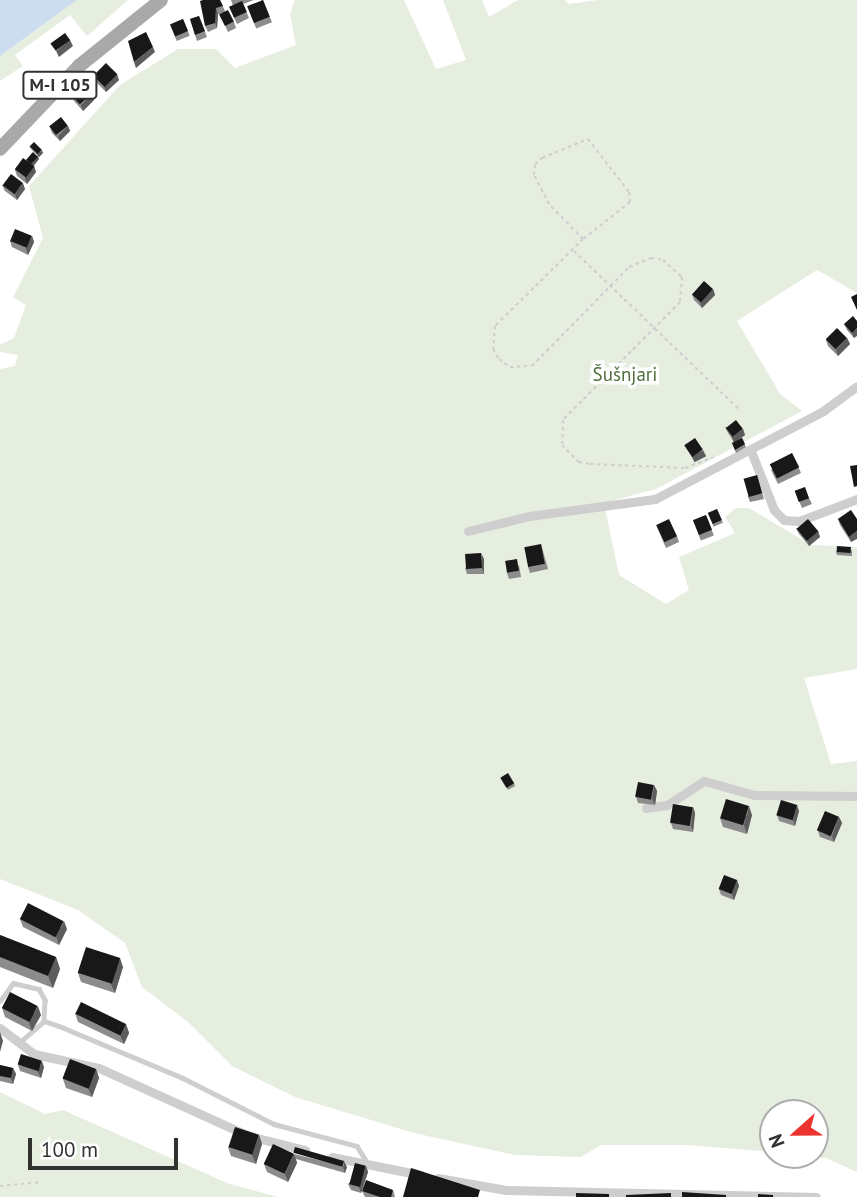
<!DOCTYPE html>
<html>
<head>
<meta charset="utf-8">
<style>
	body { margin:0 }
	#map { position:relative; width:857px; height:1197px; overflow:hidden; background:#fff; font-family:"PT Sans",sans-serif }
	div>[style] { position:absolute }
	.green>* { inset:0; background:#e6eedf }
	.water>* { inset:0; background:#cbddee }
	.path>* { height:2px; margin-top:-1px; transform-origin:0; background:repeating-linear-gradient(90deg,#cecece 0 3.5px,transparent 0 7px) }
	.lane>* { height:4.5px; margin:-2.25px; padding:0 2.25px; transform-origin:2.25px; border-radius:2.25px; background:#cecece }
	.street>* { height:9px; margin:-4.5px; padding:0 4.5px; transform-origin:4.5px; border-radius:4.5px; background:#cecece }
	.primary>* { height:14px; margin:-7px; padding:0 7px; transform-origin:7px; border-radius:7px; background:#a9a9a9 }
	.wall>* { inset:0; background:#8c8c8c; transform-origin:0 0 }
	.shaded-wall>* { inset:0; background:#5d5d5d; transform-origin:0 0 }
	.building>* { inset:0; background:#181818; transform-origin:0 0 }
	span { translate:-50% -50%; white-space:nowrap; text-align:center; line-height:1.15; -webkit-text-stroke:7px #fff; paint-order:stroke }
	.shield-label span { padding:2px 5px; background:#fff; border:2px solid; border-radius:5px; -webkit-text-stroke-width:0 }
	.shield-label { font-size:18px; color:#313131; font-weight:700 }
	.park-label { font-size:19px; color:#4f6f3c }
	.north { position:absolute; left:759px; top:1099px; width:70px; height:70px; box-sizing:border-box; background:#fff; border:2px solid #adadad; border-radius:50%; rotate:249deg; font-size:19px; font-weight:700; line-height:28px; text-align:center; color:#313131 }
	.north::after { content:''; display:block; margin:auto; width:24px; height:32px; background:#ec332f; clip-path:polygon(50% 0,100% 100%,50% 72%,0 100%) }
	.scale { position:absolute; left:28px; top:1138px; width:150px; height:32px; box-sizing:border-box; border:4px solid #313131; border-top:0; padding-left:9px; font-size:21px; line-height:24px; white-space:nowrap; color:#313131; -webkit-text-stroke:5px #fff; paint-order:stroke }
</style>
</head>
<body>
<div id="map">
	<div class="green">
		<div style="clip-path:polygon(77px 0,128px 0,87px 36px,70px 15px,15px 55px,23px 66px,0 81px,0 56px)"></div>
		<div style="clip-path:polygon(295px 0,404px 0,436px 69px,466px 60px,443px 0,482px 0,489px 17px,518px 0,565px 0,569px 4px,598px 0,857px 0,857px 293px,817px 270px,737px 321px,780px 394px,802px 411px,656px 489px,604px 503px,619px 575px,666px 604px,689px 590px,679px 557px,735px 533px,725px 517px,736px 508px,749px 508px,811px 545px,857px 547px,857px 669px,804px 678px,831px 764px,857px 761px,857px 1172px,826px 1158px,798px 1155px,815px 1155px,815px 1113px,773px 1113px,773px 1152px,687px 1145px,601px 1145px,581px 1157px,515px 1155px,414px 1133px,295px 1097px,232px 1066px,188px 1022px,142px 987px,125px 943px,78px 910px,0 879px,0 369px,15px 366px,18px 355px,0 352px,0 345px,14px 338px,26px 305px,13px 297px,43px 238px,29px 186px,120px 85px,178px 49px,216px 49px,235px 68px,296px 45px,290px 14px)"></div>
		<div style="clip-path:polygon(0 1092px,45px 1114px,63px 1110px,227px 1183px,278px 1197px,0 1197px)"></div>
	</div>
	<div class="water">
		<div style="clip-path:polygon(0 0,77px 0,0 56px)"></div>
	</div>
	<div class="path">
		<div style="left:583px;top:239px;width:49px;rotate:-134.2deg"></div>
		<div style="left:549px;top:204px;width:33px;rotate:-117deg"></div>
		<div style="left:534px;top:175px;width:11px;rotate:-85deg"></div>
		<div style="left:535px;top:164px;width:9px;rotate:-41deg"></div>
		<div style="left:542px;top:158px;width:50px;rotate:-22.4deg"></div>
		<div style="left:588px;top:139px;width:67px;rotate:52.3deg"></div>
		<div style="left:629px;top:192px;width:10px;rotate:84deg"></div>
		<div style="left:630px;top:202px;width:60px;rotate:141.8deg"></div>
		<div style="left:583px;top:239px;width:124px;rotate:135.3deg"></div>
		<div style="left:495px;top:326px;width:23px;rotate:95deg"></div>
		<div style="left:493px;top:349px;width:12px;rotate:59deg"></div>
		<div style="left:499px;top:359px;width:14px;rotate:36deg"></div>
		<div style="left:510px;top:367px;width:22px;rotate:-3deg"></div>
		<div style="left:532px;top:366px;width:139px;rotate:-45.6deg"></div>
		<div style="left:629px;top:267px;width:24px;rotate:-22deg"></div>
		<div style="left:651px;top:258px;width:12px;rotate:9deg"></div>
		<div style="left:663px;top:260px;width:25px;rotate:42deg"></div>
		<div style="left:682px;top:277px;width:25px;rotate:95deg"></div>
		<div style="left:680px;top:302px;width:166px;rotate:134.8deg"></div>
		<div style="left:563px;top:420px;width:25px;rotate:92deg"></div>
		<div style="left:562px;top:445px;width:24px;rotate:45deg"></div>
		<div style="left:579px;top:462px;width:11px;rotate:10deg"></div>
		<div style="left:590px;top:464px;width:95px;rotate:2.4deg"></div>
		<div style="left:685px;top:468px;width:30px;rotate:-21deg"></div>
		<div style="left:574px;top:251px;width:230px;rotate:43.8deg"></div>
		<div style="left:0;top:1186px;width:41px;rotate:-5.6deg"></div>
	</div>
	<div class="lane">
		<div style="left:0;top:1001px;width:22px;rotate:-54deg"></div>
		<div style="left:13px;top:983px;width:27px;rotate:13deg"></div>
		<div style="left:39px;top:989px;width:13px;rotate:61deg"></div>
		<div style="left:45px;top:1000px;width:21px;rotate:93deg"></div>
		<div style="left:20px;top:1042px;width:32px;rotate:-41deg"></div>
		<div style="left:44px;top:1021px;width:21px;rotate:19deg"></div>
		<div style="left:64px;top:1028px;width:129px;rotate:22.8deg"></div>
		<div style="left:183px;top:1078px;width:102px;rotate:26.8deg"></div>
		<div style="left:274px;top:1124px;width:86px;rotate:14.8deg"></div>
		<div style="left:357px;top:1146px;width:19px;rotate:58deg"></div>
	</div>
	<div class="street">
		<div style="left:751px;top:451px;width:63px;rotate:68.7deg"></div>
		<div style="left:774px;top:510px;width:14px;rotate:45deg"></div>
		<div style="left:784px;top:520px;width:15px;rotate:4deg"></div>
		<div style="left:799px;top:521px;width:62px;rotate:-20.8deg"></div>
		<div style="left:468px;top:531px;width:63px;rotate:-13.8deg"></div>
		<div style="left:529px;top:516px;width:127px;rotate:-7.7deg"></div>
		<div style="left:655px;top:499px;width:190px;rotate:-27.6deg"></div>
		<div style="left:823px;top:411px;width:42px;rotate:-36.3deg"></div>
		<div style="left:646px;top:808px;width:21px;rotate:-8deg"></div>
		<div style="left:667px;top:805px;width:44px;rotate:-33deg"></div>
		<div style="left:704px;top:781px;width:53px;rotate:15.4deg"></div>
		<div style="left:755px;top:795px;width:102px;rotate:0.6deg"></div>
		<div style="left:0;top:1028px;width:43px;rotate:37.4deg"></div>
		<div style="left:34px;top:1054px;width:66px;rotate:12.2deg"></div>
		<div style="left:99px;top:1068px;width:165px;rotate:24.4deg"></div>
		<div style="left:249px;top:1136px;width:58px;rotate:14deg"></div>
		<div style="left:332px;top:1157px;width:91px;rotate:11.4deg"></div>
		<div style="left:438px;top:1178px;width:69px;rotate:10deg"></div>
		<div style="left:506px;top:1190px;width:310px;rotate:1.3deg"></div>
	</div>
	<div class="primary">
		<div style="left:0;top:149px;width:115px;rotate:-46.4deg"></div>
		<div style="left:79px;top:66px;width:105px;rotate:-38.8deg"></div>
	</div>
	<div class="wall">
		<div style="clip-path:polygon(220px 0,225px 11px,234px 22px,236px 28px,228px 32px,220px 14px,218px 14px,217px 28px,208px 32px,205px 26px)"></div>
		<div style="clip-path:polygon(231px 0,254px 0,243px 4px,249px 18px,237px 24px,229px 7px,233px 6px)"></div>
		<div style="left:263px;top:0;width:24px;height:17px;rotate:68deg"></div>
		<div style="clip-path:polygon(199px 16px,207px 37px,197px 41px,190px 19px)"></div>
		<div style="left:183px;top:19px;width:18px;height:14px;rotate:68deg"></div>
		<div style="clip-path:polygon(94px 76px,119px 80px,106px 92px,96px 82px)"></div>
		<div style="clip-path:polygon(72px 95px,94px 100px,83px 111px,74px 101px)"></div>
		<div style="clip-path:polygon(68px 126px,70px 131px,60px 141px,52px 133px,50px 127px)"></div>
		<div style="clip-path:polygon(29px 146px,43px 153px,39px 157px,38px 157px,39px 159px,34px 166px,36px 172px,27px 184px,17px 176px,15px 170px,27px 161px,38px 156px,31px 149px)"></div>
		<div style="clip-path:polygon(2px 185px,25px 189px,17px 200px,5px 191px)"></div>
		<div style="clip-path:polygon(32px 236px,34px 242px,28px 255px,12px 247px,10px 241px)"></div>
		<div style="clip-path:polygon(713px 289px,715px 295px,702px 308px,694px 300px,692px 294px)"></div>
		<div style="clip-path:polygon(857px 321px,854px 338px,847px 330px,844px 324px)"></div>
		<div style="clip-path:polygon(847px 338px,850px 344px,838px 356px,828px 346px,826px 340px)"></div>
		<div style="clip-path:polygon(725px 427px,743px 429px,745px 435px,740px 439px,742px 438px,746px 447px,736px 453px,732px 443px,734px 442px,728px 433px)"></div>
		<div style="clip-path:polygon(792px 453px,801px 473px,778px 484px,771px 470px)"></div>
		<div style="clip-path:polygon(757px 475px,764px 499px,750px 502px,748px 497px)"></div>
		<div style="clip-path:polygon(795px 491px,809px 498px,812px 504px,802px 508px)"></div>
		<div style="left:717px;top:509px;width:15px;height:10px;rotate:67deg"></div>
		<div style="clip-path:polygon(851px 510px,851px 542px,840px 525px,838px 519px)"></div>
		<div style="left:706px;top:515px;width:22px;height:14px;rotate:69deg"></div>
		<div style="clip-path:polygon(656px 525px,677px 536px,679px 542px,666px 548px)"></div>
		<div style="clip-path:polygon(796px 528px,818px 531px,820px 537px,809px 546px,799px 534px)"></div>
		<div style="clip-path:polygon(541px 544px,548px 569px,530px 573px,528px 567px)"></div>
		<div style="clip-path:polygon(852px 550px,852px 556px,837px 555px,836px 552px)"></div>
		<div style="clip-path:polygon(484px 559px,484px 574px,467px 574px,465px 568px)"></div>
		<div style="clip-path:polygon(519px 565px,521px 577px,509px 579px,507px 573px)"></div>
		<div style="clip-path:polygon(501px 778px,514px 783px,515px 786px,508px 790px)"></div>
		<div style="clip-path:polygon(654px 785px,657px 791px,655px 805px,638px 803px,636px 797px)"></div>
		<div style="clip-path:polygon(693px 807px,695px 813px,693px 832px,673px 829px,671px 823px)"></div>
		<div style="clip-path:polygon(799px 811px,795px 826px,779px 821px,777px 815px)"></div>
		<div style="clip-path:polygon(752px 815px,747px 834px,723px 827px,720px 818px)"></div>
		<div style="clip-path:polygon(839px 817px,842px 823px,834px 842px,820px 837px,818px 831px)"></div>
		<div style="clip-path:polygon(737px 880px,739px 886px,734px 900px,721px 895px,719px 889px)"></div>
		<div style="clip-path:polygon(20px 919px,67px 929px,59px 945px,23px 927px)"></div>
		<div style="clip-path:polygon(0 935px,56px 957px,60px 969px,53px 988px,0 967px)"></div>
		<div style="clip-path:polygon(123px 967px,115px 993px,81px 982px,78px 973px)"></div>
		<div style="clip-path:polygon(2px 1008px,41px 1015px,32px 1031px,5px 1017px)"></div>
		<div style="clip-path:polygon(75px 1013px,126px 1024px,129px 1033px,124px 1044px,78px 1022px)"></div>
		<div style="clip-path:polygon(0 1065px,13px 1068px,16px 1074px,13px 1084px,0 1081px)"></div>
		<div style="clip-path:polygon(18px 1065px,44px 1067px,41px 1078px,20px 1071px)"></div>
		<div style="clip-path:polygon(96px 1069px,99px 1078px,92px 1097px,66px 1088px,63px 1079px)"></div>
		<div style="clip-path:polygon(259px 1135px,262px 1144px,256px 1164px,231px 1156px,228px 1147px)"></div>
		<div style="clip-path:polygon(294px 1154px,347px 1167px,345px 1173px,296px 1159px,297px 1163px,288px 1182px,267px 1172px,264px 1164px)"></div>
		<div style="clip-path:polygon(366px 1166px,368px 1172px,361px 1193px,351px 1190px,348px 1184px)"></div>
		<div style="clip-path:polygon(393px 1190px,395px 1197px,365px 1197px,362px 1191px)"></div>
	</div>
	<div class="shaded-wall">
		<div style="clip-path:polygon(216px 8px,218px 14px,217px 28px,215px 23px)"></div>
		<div style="clip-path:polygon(70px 40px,73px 46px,59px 57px,56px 51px)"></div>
		<div style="clip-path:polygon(153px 47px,155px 52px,136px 68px,134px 62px)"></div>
		<div style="clip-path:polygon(117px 74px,119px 80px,106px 92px,104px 86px)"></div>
		<div style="clip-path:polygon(92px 94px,94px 100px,83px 111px,81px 105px)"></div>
		<div style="clip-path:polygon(68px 126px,70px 131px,60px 141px,58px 136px)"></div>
		<div style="clip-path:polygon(42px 150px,43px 153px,39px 157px,37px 154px)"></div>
		<div style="clip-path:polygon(38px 157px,39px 159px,32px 167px,31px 164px)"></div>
		<div style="clip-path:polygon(34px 166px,36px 172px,27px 184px,25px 178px)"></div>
		<div style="clip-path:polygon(23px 183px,25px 189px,17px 200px,15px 194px)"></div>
		<div style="clip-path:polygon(32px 236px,34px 242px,28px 255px,26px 249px)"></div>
		<div style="clip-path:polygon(713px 289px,715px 295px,702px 308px,700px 302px)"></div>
		<div style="clip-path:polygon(857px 328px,857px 336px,854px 338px,852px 333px)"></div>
		<div style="clip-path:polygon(847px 338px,850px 344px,838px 356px,836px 350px)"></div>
		<div style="clip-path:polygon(743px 429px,745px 435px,734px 443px,732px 437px)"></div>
		<div style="left:703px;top:450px;width:7px;height:13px;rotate:63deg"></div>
		<div style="clip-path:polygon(818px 531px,820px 537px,809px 546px,807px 540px)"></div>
		<div style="clip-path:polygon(857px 531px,857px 539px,851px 542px,849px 537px)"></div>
		<div style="clip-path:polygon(481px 553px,484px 559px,484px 574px,482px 568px)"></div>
		<div style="clip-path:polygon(654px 785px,657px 791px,655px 805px,652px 799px)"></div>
		<div style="clip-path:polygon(797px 805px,799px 811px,795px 826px,793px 820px)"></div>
		<div style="clip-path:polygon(749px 806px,752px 815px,747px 834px,744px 825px)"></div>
		<div style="clip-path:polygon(693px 807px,695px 813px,693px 832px,691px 826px)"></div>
		<div style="clip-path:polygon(839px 817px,842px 823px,834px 842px,832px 836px)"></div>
		<div style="clip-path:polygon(737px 880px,739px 886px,734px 900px,732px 894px)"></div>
		<div style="clip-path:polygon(64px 921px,67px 929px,59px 945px,56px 936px)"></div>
		<div style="clip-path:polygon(56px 957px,60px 969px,53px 988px,48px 976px)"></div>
		<div style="clip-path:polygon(120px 958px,123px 967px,115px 993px,111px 984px)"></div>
		<div style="clip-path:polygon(38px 1006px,41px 1015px,32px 1031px,29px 1022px)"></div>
		<div style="clip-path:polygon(126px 1024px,129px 1033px,124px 1044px,120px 1035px)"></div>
		<div style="clip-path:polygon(0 1032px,3px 1041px,0 1052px)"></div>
		<div style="clip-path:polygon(42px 1061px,44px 1067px,41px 1078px,38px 1072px)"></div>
		<div style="clip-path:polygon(13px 1068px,16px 1074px,13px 1084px,11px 1078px)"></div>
		<div style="clip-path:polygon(96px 1069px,99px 1078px,92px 1097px,88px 1088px)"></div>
		<div style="clip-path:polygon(259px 1135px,262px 1144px,256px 1164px,252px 1155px)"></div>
		<div style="clip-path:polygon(294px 1154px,297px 1163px,288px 1182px,285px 1174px)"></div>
		<div style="clip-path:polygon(344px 1161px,347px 1167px,345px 1173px,343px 1167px)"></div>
		<div style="clip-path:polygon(366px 1166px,368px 1172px,361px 1193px,359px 1187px)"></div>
	</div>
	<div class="building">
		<div style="clip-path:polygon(203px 0,220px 0,223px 6px,216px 8px,215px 23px,205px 26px,200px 1px)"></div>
		<div style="left:263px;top:0;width:18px;height:17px;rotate:68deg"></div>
		<div style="left:242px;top:1px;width:12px;height:14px;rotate:66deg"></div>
		<div style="left:228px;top:10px;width:13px;height:10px;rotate:63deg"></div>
		<div style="clip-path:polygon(199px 16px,205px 31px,195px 35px,190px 19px)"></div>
		<div style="left:183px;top:19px;width:13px;height:14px;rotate:67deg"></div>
		<div style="clip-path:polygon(146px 32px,153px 47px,134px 62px,128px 41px)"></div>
		<div style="left:65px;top:33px;width:9px;height:18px;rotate:54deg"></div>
		<div style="left:106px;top:63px;width:16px;height:18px;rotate:45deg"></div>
		<div style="left:83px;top:84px;width:13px;height:16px;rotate:48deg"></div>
		<div style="left:61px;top:117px;width:11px;height:15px;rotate:52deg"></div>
		<div style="left:34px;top:142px;width:11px;height:6px;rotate:45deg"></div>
		<div style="clip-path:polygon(33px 152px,38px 157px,31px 164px,26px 160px)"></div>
		<div style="left:23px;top:158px;width:14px;height:14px;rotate:36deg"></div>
		<div style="left:11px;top:174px;width:15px;height:14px;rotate:37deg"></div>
		<div style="left:15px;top:229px;width:18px;height:13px;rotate:22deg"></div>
		<div style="left:704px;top:281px;width:12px;height:18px;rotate:42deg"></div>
		<div style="clip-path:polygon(857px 294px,857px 310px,851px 297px)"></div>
		<div style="clip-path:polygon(853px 316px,857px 321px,857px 328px,852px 333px,844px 324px)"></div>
		<div style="left:837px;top:328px;width:14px;height:16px;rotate:45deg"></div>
		<div style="left:736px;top:420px;width:11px;height:13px;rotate:52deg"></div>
		<div style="left:695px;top:438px;width:14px;height:13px;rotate:56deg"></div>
		<div style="clip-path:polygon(742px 438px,745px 444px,735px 450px,732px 443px)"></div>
		<div style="left:792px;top:453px;width:16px;height:25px;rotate:63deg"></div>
		<div style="clip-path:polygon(857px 465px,857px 486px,854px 487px,850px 466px)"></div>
		<div style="left:757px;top:475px;width:19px;height:14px;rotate:74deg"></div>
		<div style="left:805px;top:487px;width:12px;height:11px;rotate:70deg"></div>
		<div style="left:717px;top:509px;width:12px;height:10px;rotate:66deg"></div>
		<div style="clip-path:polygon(851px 510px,857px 519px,857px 531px,849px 537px,838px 519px)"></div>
		<div style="left:706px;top:515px;width:16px;height:14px;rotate:68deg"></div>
		<div style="left:669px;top:519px;width:19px;height:14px;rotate:65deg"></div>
		<div style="left:808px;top:519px;width:16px;height:15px;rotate:50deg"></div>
		<div style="left:541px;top:544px;width:20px;height:17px;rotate:79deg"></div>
		<div style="left:837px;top:546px;width:14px;height:6px;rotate:4deg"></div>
		<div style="left:481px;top:553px;width:15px;height:16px;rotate:86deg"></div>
		<div style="left:517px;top:559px;width:12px;height:12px;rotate:81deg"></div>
		<div style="left:508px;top:773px;width:12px;height:9px;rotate:59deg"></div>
		<div style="left:638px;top:782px;width:16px;height:15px;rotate:11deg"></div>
		<div style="left:726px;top:799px;width:24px;height:20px;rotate:17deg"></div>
		<div style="left:781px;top:800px;width:17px;height:16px;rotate:17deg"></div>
		<div style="left:673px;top:804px;width:20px;height:19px;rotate:9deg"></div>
		<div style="left:825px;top:811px;width:15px;height:21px;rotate:23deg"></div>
		<div style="left:724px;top:875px;width:14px;height:15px;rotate:21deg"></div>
		<div style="left:28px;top:903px;width:40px;height:18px;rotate:27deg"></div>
		<div style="clip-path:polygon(0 935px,56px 957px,48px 976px,0 957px)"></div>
		<div style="left:86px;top:947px;width:36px;height:27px;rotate:18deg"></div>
		<div style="left:10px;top:992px;width:31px;height:18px;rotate:27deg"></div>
		<div style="left:81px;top:1002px;width:50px;height:13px;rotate:26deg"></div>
		<div style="left:21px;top:1054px;width:22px;height:11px;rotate:18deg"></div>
		<div style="left:70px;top:1059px;width:28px;height:21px;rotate:21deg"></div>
		<div style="clip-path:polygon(0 1065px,13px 1068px,11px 1078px,0 1076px)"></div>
		<div style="left:235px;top:1127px;width:25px;height:21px;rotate:18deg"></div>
		<div style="left:273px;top:1144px;width:23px;height:22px;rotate:25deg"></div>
		<div style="left:295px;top:1147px;width:51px;height:6px;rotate:16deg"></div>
		<div style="left:355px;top:1163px;width:11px;height:22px;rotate:15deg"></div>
		<div style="clip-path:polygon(411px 1168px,480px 1190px,478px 1197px,403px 1197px)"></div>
		<div style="clip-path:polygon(366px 1180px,393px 1190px,391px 1197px,380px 1197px,362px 1191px)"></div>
		<div style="clip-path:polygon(682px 1192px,726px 1195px,726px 1197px,682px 1197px)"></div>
		<div style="clip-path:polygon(576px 1193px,609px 1194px,609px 1197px,576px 1197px)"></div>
		<div style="clip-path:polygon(671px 1193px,671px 1197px,626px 1197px,626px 1195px)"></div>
		<div style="clip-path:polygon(758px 1194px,773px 1195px,773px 1197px,758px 1197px)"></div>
	</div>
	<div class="shield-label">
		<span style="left:60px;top:85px">M-I 105</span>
	</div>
	<div class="park-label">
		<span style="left:625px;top:375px">Šušnjari</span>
	</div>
	<div class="north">N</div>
	<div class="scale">100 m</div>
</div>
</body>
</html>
